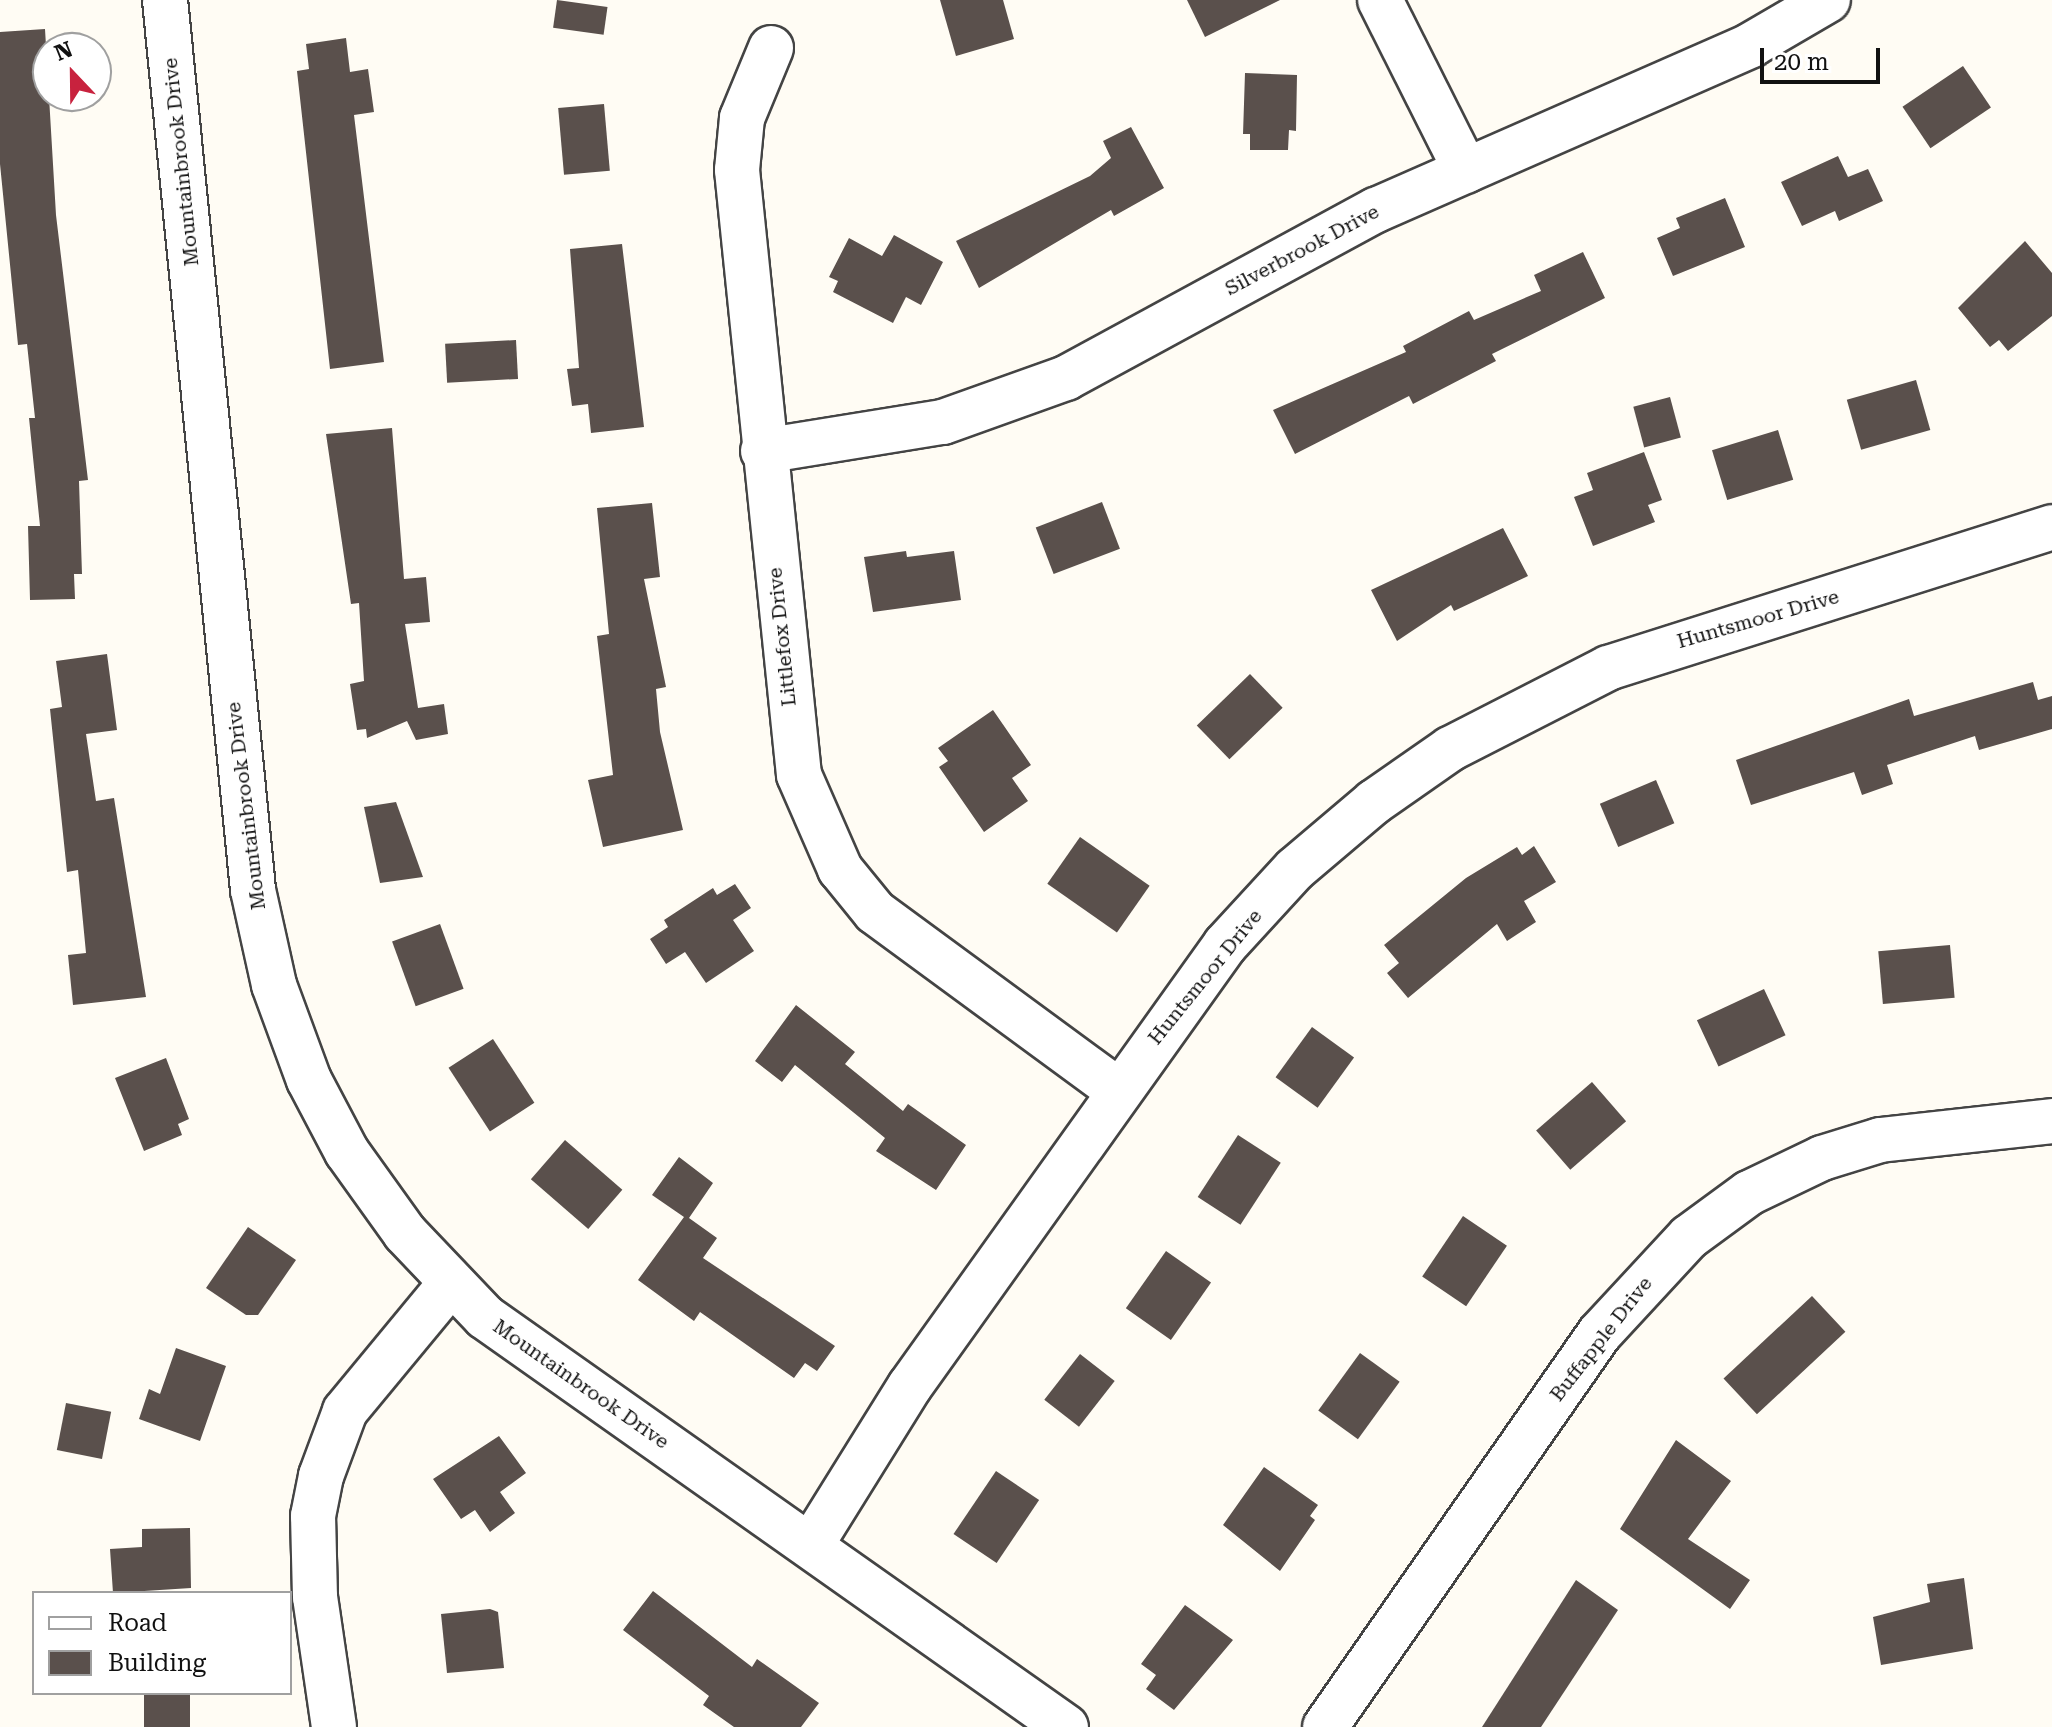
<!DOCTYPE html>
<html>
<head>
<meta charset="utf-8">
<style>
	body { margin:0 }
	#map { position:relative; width:2052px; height:1727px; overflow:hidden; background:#fffcf4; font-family:"Roboto Serif",serif }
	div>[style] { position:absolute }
	.building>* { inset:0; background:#5a504c; transform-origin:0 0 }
	.roads { filter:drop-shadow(2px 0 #444) drop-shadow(-2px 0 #444) drop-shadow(0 2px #444) drop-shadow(0 -2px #444) }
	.street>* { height:44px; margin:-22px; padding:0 22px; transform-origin:22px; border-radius:22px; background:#fff }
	span { translate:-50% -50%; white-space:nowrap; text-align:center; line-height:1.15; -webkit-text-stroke:8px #fff; paint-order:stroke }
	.street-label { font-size:20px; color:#111 }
	.legend { position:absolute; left:32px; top:1591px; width:260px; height:104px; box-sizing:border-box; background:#fff; border:2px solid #a0a0a0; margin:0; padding:10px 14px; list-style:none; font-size:24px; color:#111 }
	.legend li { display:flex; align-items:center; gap:16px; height:40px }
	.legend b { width:40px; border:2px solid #a0a0a0 }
	.north { position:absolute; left:32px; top:32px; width:80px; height:80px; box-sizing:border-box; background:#fff; border:2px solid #a0a0a0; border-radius:50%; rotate:338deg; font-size:22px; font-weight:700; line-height:32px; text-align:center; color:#111 }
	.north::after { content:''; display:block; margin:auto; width:28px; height:36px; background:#c8223e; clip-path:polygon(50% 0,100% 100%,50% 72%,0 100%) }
	.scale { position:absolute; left:1760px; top:48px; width:120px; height:36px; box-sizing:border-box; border:4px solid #111; border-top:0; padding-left:10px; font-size:24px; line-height:28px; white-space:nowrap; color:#111; -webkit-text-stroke:6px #fff; paint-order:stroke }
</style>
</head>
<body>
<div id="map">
	<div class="building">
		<div style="left:557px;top:0;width:51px;height:28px;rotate:8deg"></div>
		<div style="clip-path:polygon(940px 0,1003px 0,1014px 39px,956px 56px)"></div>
		<div style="clip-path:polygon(1187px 0,1280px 0,1205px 37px)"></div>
		<div style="clip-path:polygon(45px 29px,56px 215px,88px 480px,79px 481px,82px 574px,74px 574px,75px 599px,30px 600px,28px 526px,40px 526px,29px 418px,35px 418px,27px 344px,18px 345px,0 164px,0 32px)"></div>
		<div style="clip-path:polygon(346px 38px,350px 72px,368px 69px,374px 112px,354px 115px,384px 362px,330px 369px,297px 71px,309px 69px,306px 44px)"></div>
		<div style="left:1963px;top:66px;width:50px;height:73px;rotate:56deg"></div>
		<div style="clip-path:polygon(1245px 73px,1297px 75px,1296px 131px,1289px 130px,1288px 150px,1250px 150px,1250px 134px,1243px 134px)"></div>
		<div style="left:604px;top:104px;width:67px;height:46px;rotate:85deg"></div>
		<div style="clip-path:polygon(1131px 127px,1164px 188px,1114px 216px,1111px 210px,979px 288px,956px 241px,1090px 176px,1111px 158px,1103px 141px)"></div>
		<div style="clip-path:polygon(1838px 156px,1848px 177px,1868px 169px,1883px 201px,1839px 221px,1835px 211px,1802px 226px,1781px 182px)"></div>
		<div style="clip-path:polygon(1725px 198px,1745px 247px,1673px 276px,1657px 238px,1680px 228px,1676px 218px)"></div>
		<div style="clip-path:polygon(894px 235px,943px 262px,921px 305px,906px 297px,893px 323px,833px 292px,838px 281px,829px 277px,849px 238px,882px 256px)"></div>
		<div style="clip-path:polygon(2025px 241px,2052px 273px,2052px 316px,2008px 351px,1999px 340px,1990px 347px,1958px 308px)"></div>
		<div style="clip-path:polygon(622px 244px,644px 427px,591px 433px,588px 404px,572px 406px,567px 369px,579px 368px,570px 249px)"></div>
		<div style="clip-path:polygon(1583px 252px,1605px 298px,1492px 354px,1496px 361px,1413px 404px,1409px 396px,1295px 454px,1273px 410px,1406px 352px,1403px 346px,1469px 311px,1474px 320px,1541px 291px,1534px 275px)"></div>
		<div style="left:516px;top:340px;width:39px;height:71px;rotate:87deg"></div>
		<div style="left:1916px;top:380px;width:52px;height:72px;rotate:74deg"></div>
		<div style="left:1670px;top:397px;width:42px;height:38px;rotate:75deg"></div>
		<div style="clip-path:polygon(392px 428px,404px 579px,426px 577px,430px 622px,405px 624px,418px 708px,444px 704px,448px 734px,416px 740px,407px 721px,367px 738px,366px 729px,357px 730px,350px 684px,364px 681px,359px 603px,351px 604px,326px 434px)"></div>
		<div style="left:1778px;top:430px;width:52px;height:69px;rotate:73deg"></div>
		<div style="clip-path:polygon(1644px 452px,1662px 500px,1648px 505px,1655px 522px,1593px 546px,1574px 497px,1593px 490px,1587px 473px)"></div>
		<div style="left:1102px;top:502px;width:50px;height:71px;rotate:69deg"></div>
		<div style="clip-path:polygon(652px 503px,660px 577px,644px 579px,666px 687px,656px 689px,660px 732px,683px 830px,603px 847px,588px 780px,613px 775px,597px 636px,609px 634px,597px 508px)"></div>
		<div style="clip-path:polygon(1503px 528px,1528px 576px,1454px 611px,1451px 605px,1397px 641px,1371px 590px)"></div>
		<div style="clip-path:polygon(906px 551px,907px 557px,954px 551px,961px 600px,873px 612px,864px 557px)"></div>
		<div style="clip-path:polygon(107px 654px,117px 730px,86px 734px,96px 801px,114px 798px,146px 997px,73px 1005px,68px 955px,86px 953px,78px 870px,67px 872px,50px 709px,62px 707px,56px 661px)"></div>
		<div style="left:1250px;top:674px;width:47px;height:74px;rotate:46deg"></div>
		<div style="clip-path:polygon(2033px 682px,2038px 700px,2052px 696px,2052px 729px,1979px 750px,1975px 736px,1887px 765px,1893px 784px,1862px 795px,1854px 772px,1751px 805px,1736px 760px,1909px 699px,1914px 716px)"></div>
		<div style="clip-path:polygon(993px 710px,1031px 765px,1012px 778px,1028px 801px,984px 832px,939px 767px,948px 761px,938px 748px)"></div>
		<div style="left:1656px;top:780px;width:47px;height:61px;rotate:67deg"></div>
		<div style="clip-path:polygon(396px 802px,423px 877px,380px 883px,364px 807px)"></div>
		<div style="left:1080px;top:837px;width:85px;height:57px;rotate:35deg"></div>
		<div style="clip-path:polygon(1534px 846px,1556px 882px,1524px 901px,1536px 922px,1507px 941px,1497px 924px,1408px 998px,1387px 973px,1399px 963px,1384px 945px,1466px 878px,1517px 847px,1522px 855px)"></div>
		<div style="clip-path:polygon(735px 884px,751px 908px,733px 920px,754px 951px,706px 983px,685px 952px,666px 964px,650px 939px,668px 927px,664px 920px,713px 888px,717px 895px)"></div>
		<div style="left:440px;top:924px;width:69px;height:51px;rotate:70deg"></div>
		<div style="left:1950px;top:945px;width:53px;height:72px;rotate:85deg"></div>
		<div style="left:1764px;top:989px;width:51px;height:74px;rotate:65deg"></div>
		<div style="clip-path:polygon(796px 1005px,855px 1052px,845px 1064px,903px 1111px,908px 1104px,966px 1145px,936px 1190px,876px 1151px,885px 1138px,795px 1065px,782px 1082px,755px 1061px)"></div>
		<div style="left:1312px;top:1027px;width:52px;height:62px;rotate:36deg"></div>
		<div style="left:493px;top:1039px;width:76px;height:53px;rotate:57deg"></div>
		<div style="clip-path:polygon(166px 1058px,189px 1119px,178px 1124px,182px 1135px,144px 1151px,115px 1078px)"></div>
		<div style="left:1592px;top:1082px;width:52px;height:74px;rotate:49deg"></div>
		<div style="left:1238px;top:1135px;width:51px;height:74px;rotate:33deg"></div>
		<div style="left:565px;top:1140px;width:76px;height:52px;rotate:41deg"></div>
		<div style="clip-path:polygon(679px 1157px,713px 1183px,689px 1218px,717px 1238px,703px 1258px,835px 1346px,817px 1371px,805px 1363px,794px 1378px,700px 1312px,694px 1321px,638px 1280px,684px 1217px,652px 1195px)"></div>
		<div style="left:1463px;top:1216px;width:53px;height:73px;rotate:34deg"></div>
		<div style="clip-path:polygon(248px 1227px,296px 1260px,258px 1315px,246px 1315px,206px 1288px)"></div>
		<div style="left:1166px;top:1251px;width:55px;height:70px;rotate:35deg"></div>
		<div style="left:1812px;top:1296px;width:49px;height:121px;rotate:47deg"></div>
		<div style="clip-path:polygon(176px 1348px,226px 1366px,200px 1441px,139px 1419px,149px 1389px,160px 1394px)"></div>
		<div style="left:1360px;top:1353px;width:49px;height:71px;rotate:36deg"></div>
		<div style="left:1080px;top:1354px;width:44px;height:58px;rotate:38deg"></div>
		<div style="left:66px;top:1403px;width:46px;height:48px;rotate:11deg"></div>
		<div style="clip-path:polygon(499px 1436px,526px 1473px,500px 1492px,515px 1513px,490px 1532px,475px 1510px,461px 1519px,433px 1479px)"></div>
		<div style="clip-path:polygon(1676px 1440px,1731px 1481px,1688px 1539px,1750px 1580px,1730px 1609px,1620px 1529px)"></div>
		<div style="clip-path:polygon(1264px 1467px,1318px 1505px,1310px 1516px,1315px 1520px,1280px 1571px,1223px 1525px)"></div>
		<div style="left:996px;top:1471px;width:52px;height:76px;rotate:34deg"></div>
		<div style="clip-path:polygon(190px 1528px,191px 1588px,113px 1593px,110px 1549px,142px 1547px,142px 1529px)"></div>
		<div style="clip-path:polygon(1964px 1578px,1973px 1649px,1881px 1665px,1873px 1617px,1930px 1602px,1927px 1584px)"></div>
		<div style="clip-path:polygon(1576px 1580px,1618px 1610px,1541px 1727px,1482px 1727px)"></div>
		<div style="clip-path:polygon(653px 1591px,752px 1667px,757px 1659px,819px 1703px,801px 1727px,734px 1727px,703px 1705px,709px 1696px,623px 1630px)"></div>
		<div style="clip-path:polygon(1185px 1605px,1233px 1640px,1174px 1710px,1146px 1689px,1156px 1675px,1141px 1664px)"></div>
		<div style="clip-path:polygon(490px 1609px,498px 1612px,504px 1668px,447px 1673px,441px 1614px)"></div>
		<div style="left:144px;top:1693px;width:46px;height:34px"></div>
	</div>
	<div class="roads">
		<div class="street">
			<div style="left:165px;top:0;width:894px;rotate:84.35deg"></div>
			<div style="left:253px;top:890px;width:97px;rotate:77.5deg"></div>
			<div style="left:274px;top:985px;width:101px;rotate:69.8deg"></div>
			<div style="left:309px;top:1080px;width:81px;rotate:62.2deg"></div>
			<div style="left:347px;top:1152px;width:100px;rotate:54.4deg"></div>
			<div style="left:405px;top:1233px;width:116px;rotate:46.4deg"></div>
			<div style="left:485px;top:1317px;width:711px;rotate:35.21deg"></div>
			<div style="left:1380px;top:0;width:191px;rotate:63.3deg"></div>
			<div style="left:771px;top:48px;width:76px;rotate:112.5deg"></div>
			<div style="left:742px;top:118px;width:52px;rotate:95.5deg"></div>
			<div style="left:737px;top:170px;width:608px;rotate:84.15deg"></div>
			<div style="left:799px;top:775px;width:103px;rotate:66.4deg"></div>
			<div style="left:840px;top:869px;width:55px;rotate:50.9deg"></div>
			<div style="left:875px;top:912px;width:300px;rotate:36.3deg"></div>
			<div style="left:763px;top:451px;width:182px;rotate:-9.2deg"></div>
			<div style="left:943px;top:422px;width:131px;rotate:-19.7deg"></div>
			<div style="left:1066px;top:378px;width:353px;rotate:-28.5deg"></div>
			<div style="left:1376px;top:210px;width:410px;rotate:-23.7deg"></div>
			<div style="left:1751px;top:45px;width:89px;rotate:-30.3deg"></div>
			<div style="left:811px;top:1545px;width:187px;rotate:-58.1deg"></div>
			<div style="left:910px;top:1386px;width:542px;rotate:-54.46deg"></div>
			<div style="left:1225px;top:945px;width:103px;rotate:-47.4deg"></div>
			<div style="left:1295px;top:869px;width:104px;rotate:-40.3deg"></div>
			<div style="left:1374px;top:802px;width:93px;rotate:-34.9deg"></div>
			<div style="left:1450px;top:749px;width:178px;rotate:-27.1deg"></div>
			<div style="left:1608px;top:668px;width:466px;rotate:-17.6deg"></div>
			<div style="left:334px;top:1727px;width:131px;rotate:-98.3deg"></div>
			<div style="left:315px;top:1597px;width:81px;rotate:-91.4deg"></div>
			<div style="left:313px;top:1516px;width:41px;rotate:-78.7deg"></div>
			<div style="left:321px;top:1476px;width:69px;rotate:-69.7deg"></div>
			<div style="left:345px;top:1411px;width:166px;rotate:-50.4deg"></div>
			<div style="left:1325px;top:1727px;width:480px;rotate:-55.1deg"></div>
			<div style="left:1600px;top:1333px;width:131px;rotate:-47.2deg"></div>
			<div style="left:1689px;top:1237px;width:74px;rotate:-36.3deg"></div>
			<div style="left:1749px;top:1193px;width:81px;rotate:-25.6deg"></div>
			<div style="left:1822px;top:1158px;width:61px;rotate:-17.2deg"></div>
			<div style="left:1880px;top:1140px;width:173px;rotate:-6.3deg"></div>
		</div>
	</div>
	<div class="street-label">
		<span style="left:181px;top:162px;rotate:-96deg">Mountainbrook Drive</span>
		<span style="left:1302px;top:250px;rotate:-28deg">Silverbrook Drive</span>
		<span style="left:1758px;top:619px;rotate:-16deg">Huntsmoor Drive</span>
		<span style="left:782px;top:637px;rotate:-96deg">Littlefox Drive</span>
		<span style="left:246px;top:806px;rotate:-97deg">Mountainbrook Drive</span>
		<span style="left:1205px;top:977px;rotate:-51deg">Huntsmoor Drive</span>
		<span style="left:1601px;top:1339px;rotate:-52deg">Buffapple Drive</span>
		<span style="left:581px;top:1384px;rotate:35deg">Mountainbrook Drive</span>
	</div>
	<ul class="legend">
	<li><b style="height:10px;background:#fff"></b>Road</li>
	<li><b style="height:22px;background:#5a504c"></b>Building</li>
	</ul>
	<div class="north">N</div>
	<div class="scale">20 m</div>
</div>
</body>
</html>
